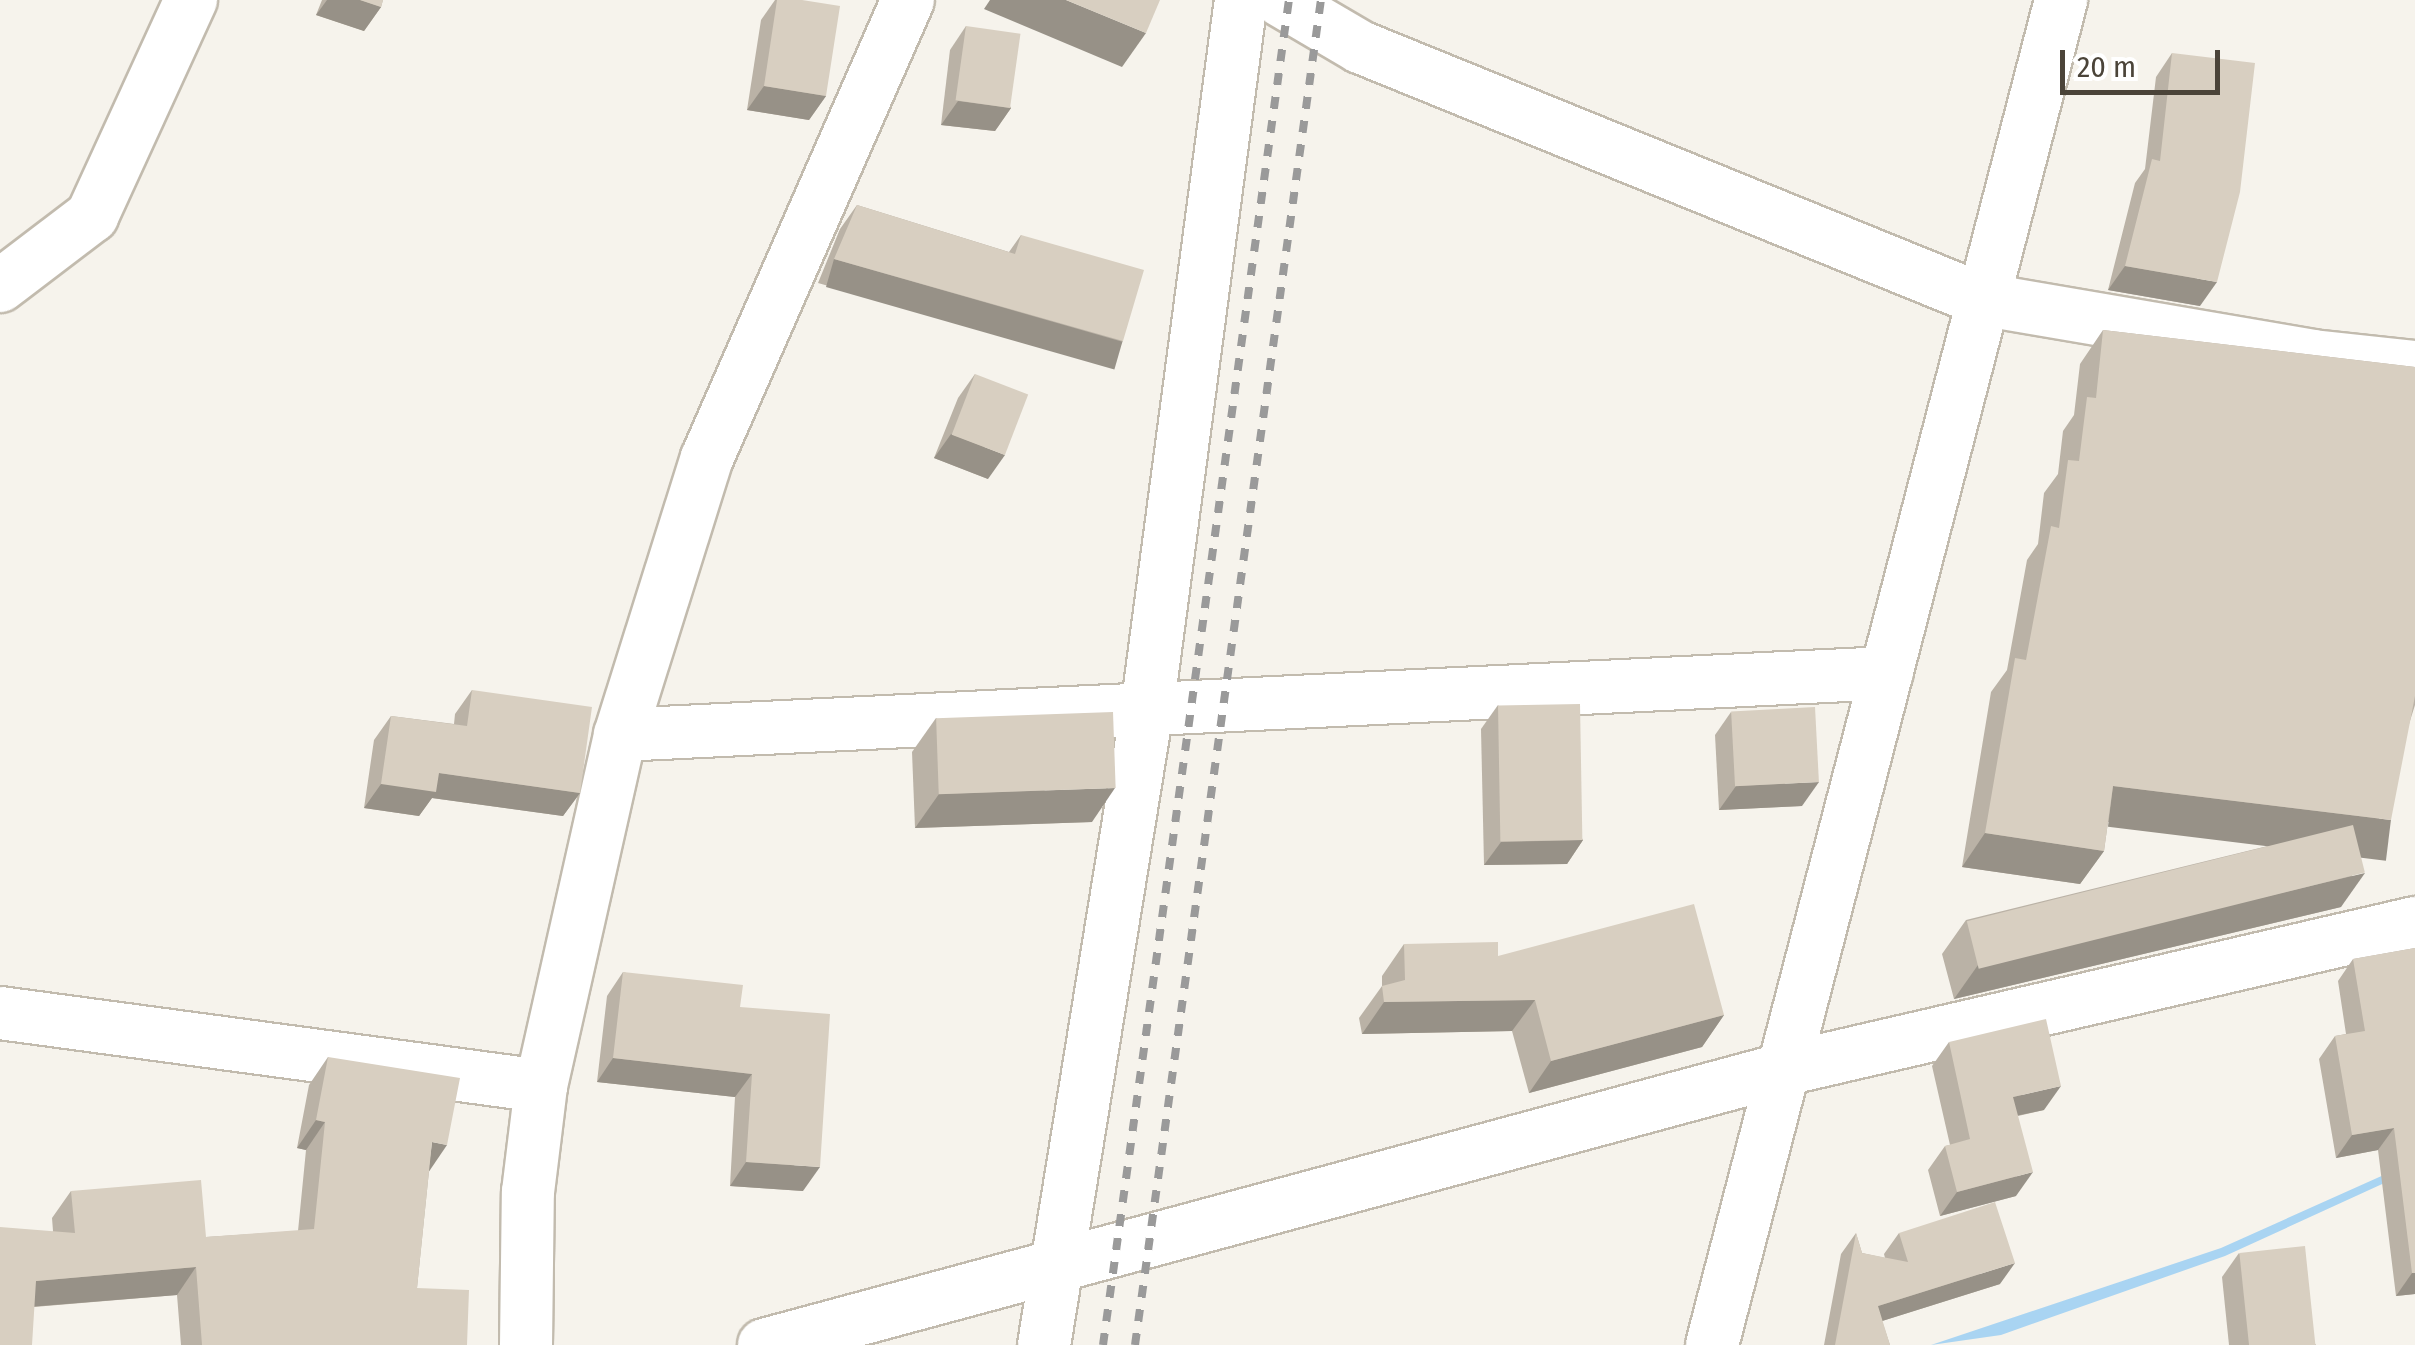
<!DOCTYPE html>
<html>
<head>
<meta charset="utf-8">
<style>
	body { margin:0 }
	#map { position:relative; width:2415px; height:1345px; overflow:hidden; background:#f6f3ec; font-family:"Fira Sans Condensed",sans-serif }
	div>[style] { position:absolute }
	.water>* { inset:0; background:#a9d4f2 }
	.roads { filter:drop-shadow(2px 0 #c2bbae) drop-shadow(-2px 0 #c2bbae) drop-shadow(0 2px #c2bbae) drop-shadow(0 -2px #c2bbae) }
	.street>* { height:52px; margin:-26px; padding:0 26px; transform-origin:26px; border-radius:26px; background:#fff }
	.rail>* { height:8px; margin-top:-4px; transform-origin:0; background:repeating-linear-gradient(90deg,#9a9a9a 0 12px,transparent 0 24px) }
	.wall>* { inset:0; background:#bab2a6 }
	.shaded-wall>* { inset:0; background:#979187; transform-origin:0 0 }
	.building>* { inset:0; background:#d8cfc1; transform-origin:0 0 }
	span { translate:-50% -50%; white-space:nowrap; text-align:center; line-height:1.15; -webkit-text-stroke:9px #fff; paint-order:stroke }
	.scale { position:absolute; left:2060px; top:50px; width:160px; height:45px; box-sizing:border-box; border:5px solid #4b4439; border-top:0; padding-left:12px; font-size:30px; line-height:35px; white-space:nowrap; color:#4b4439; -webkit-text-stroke:8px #fff; paint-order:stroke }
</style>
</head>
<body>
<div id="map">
	<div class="water">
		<div style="clip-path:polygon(2415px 1161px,2415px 1169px,2225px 1256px,2001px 1335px,1931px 1345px,2221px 1248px)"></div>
	</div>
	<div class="roads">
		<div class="street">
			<div style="left:1280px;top:0;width:93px;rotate:30.4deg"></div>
			<div style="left:1360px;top:47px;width:669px;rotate:22.12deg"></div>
			<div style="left:1980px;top:299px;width:338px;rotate:9.7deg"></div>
			<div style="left:2313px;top:356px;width:103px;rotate:6.2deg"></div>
			<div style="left:0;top:286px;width:116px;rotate:-37.3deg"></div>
			<div style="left:92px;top:216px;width:238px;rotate:-65.4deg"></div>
			<div style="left:620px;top:735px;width:1268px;rotate:-2.8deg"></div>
			<div style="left:0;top:1013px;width:546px;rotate:7.68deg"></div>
			<div style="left:526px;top:1345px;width:153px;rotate:-89.3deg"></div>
			<div style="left:528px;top:1192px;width:107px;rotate:-83deg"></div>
			<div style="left:541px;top:1086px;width:360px;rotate:-77.3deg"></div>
			<div style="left:620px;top:735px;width:290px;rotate:-72.6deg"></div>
			<div style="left:707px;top:458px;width:500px;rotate:-66.31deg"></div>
			<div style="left:764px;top:1345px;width:1058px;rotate:-15.13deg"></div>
			<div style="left:1785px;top:1069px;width:647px;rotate:-13.05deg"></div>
			<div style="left:1044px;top:1345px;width:643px;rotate:-80.79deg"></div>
			<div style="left:1147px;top:710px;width:716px;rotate:-82.46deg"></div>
			<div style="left:1712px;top:1345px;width:1390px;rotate:-75.45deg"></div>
		</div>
	</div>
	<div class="rail">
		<div style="left:1103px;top:1345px;width:1358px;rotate:-82.13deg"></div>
		<div style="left:1135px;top:1345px;width:1358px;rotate:-82.13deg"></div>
	</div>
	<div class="wall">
		<div style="clip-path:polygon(322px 0,383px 0,381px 7px,364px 31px,316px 15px)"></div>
		<div style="clip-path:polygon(775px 0,802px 0,826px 96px,809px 120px,747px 110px,761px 20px)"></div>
		<div style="clip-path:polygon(966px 26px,1011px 108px,995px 131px,941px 125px,950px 50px)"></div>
		<div style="clip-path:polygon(2172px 53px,2200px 306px,2108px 290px,2135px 183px,2145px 169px,2156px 77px)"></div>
		<div style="clip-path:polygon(857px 205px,1009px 252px,1021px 235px,1123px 341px,1107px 365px,818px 283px,840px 229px)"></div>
		<div style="clip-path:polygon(2103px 330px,2415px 367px,2415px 705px,2368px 854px,2360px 853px,2341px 907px,1954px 999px,1942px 954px,1966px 920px,2280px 843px,2108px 822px,2104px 851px,2080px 884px,1962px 867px,1991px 692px,2007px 670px,2027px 560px,2038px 544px,2044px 493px,2058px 474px,2063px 431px,2074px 415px,2080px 364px)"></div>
		<div style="clip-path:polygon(975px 374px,988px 479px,934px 458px,958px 398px)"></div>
		<div style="clip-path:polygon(472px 690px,580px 793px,563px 816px,432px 798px,419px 816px,364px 808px,374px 740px,391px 716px,454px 724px,455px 714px)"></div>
		<div style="clip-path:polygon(1498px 705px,1583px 840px,1567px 864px,1484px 865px,1481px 729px)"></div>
		<div style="clip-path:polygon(1731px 712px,1802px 806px,1719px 810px,1715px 735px)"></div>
		<div style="clip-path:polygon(936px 718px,1092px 822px,915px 828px,912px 752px)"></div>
		<div style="clip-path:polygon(1404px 944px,1498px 956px,1724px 1015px,1702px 1047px,1529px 1093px,1512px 1031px,1362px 1034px,1359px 1018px,1382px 986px,1382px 976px)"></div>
		<div style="clip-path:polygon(2415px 948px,2415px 1294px,2396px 1296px,2378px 1150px,2336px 1158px,2319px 1059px,2335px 1036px,2346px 1034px,2338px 981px,2353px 959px)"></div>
		<div style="clip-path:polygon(623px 972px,740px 1007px,803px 1191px,730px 1186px,735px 1097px,597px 1082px,607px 996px)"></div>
		<div style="clip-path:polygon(1949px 1042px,2044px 1110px,2018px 1116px,2016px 1196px,1940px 1216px,1928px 1170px,1945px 1146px,1950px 1145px,1932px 1066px)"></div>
		<div style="clip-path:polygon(328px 1057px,429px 1171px,417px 1288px,467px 1345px,181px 1345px,177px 1295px,34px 1307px,0 1345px,53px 1231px,52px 1218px,71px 1191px,206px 1237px,298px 1231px,306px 1150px,297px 1148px,309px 1085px)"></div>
		<div style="clip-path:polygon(1856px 1233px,1862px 1253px,1885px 1258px,1884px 1254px,1899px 1233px,2000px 1284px,1882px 1321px,1890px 1345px,1824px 1345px,1841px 1254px)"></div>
		<div style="clip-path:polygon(2239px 1253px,2316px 1345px,2229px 1345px,2222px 1277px)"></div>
	</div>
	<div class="shaded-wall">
		<div style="clip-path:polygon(327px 0,360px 0,381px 7px,364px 31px,316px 15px)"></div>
		<div style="clip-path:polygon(990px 0,1066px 0,1146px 33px,1122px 67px,984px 9px)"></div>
		<div style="clip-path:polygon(764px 86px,826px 96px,809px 120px,747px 110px)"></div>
		<div style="clip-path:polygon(958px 101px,1011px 108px,995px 131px,941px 125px)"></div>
		<div style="left:834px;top:259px;width:300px;height:29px;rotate:16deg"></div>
		<div style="clip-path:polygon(2125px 266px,2217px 282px,2200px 306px,2108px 290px)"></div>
		<div style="clip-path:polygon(951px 434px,1005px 455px,988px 479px,934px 458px)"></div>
		<div style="clip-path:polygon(439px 773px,580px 793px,563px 816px,432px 798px,419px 816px,364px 808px,381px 784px)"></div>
		<div style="clip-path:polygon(1819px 782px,1802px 806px,1719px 810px,1736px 786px)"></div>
		<div style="left:2113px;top:786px;width:280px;height:41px;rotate:7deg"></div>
		<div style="clip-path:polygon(1115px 788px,1092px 822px,915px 828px,939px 794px)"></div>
		<div style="clip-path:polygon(1985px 833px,2104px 851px,2080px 884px,1962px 867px)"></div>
		<div style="clip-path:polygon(1583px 840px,1567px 864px,1484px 865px,1501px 842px)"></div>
		<div style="clip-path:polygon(2365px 873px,2341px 907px,1954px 999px,1978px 965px)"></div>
		<div style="clip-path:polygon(1535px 1000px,1512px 1031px,1362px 1034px,1384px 1002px)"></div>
		<div style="clip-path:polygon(1724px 1015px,1702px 1047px,1529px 1093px,1551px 1061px)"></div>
		<div style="clip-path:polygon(613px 1058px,752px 1074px,735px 1097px,597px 1082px)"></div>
		<div style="clip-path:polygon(2061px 1086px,2044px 1110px,1996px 1120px,2013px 1097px)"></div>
		<div style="clip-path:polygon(316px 1120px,325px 1122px,306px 1150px,297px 1148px)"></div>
		<div style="clip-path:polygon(2394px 1128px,2378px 1150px,2336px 1158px,2352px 1135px)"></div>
		<div style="clip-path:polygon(432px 1142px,447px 1145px,428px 1173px)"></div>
		<div style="clip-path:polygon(746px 1162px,820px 1167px,803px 1191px,730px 1186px)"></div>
		<div style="clip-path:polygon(2033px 1172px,2016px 1196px,1940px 1216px,1957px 1192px)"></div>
		<div style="clip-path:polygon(2015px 1263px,2000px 1284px,1863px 1327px,1878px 1306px)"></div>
		<div style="clip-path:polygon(196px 1267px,177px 1295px,16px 1308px,36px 1281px)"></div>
		<div style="clip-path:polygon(2412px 1273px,2415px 1273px,2415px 1294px,2396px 1296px)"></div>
	</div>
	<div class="building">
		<div style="clip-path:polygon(360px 0,383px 0,381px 7px)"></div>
		<div style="clip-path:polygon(777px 0,802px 0,840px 6px,826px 96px,764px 86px)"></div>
		<div style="clip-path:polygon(1066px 0,1160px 0,1146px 33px)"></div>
		<div style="left:966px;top:26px;width:55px;height:75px;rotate:8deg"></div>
		<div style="clip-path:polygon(2172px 53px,2255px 63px,2240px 192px,2217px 282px,2125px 266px,2152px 159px,2160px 161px)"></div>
		<div style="clip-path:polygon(857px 205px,1015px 254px,1021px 235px,1144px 270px,1123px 341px,834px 259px)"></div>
		<div style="clip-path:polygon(2103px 330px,2415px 367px,2415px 696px,2391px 820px,2113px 786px,2104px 851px,1985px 833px,2015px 658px,2026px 660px,2051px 526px,2059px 528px,2068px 460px,2079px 461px,2087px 397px,2096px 398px)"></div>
		<div style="left:975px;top:374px;width:57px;height:65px;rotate:21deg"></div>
		<div style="clip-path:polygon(472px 690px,592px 707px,580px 793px,439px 773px,436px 792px,381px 784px,391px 716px,467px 726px)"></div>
		<div style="left:1580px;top:704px;width:136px;height:82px;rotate:89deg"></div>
		<div style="left:1815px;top:707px;width:75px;height:84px;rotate:87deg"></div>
		<div style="left:1113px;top:712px;width:76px;height:177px;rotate:88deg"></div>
		<div style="left:2353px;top:825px;width:49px;height:398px;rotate:76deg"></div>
		<div style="clip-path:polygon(1694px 904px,1724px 1015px,1551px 1061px,1535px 1000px,1384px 1002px,1382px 986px,1405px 980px,1404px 944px,1498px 942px,1498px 956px)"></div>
		<div style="clip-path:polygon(2415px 948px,2415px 1273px,2412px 1273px,2394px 1128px,2352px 1135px,2335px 1036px,2365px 1031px,2353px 959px)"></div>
		<div style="clip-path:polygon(623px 972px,743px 985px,740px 1007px,830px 1014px,820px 1167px,746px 1162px,752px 1074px,613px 1058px)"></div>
		<div style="clip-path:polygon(2046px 1019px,2061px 1086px,2013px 1097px,2033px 1172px,1957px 1192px,1945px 1146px,1970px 1139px,1949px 1042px)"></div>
		<div style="clip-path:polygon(328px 1057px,460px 1078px,447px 1145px,432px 1142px,417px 1288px,469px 1290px,467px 1345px,202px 1345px,196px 1267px,36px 1281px,32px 1345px,0 1345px,0 1227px,75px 1233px,71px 1191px,201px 1180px,206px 1237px,314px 1229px,325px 1122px,316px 1120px)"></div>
		<div style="clip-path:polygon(1995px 1202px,2015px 1263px,1878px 1306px,1890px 1345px,1835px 1345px,1856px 1233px,1862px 1253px,1908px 1262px,1899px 1233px)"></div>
		<div style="left:2305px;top:1246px;width:100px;height:66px;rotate:84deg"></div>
	</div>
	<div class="scale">20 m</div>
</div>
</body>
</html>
